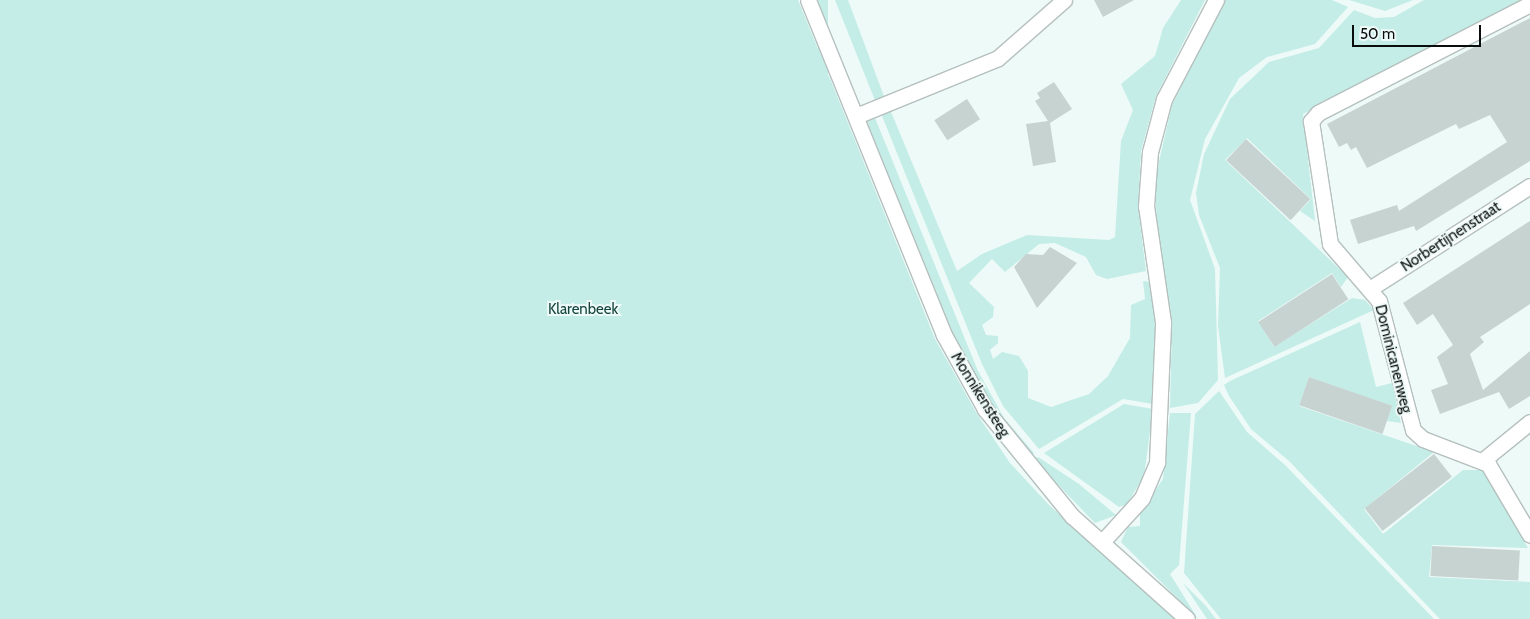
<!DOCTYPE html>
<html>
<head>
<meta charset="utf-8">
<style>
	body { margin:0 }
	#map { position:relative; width:1530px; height:619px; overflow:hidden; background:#eefaf8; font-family:Cabin,sans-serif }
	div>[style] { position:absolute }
	.green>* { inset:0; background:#c3ede6; transform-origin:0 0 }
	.building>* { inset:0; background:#c7d3d1; transform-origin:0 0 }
	.roads { filter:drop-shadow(1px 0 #b5c0be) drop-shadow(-1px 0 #b5c0be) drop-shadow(0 1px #b5c0be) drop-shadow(0 -1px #b5c0be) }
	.street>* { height:15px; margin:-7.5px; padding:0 7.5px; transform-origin:7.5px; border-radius:7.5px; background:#fff }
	span { translate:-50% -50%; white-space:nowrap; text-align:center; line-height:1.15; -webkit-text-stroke:4px #eefaf8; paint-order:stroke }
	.street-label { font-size:15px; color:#090d0c }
	.park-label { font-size:15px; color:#15453f }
	.scale { position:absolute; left:1352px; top:25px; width:129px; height:22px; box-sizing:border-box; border:2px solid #090d0c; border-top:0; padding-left:6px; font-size:15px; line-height:18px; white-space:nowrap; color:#090d0c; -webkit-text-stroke:4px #eefaf8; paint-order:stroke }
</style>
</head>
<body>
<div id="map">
	<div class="green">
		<div style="clip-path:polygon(0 0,798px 0,825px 66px,824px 76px,829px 76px,935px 339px,977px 414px,1010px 463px,1049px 505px,1176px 619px,0 619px)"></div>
		<div style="left:818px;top:0;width:10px;height:117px"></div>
		<div style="clip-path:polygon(835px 0,848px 0,885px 99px,876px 103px)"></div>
		<div style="clip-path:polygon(1181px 0,1205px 0,1156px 96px,1141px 151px,1138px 207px,1146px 271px,1107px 279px,1096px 275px,1086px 257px,1055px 243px,1039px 244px,1005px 272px,992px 259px,969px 283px,994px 307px,993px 317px,982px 325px,986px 335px,998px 336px,998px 343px,990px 350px,993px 359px,1002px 352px,1019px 356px,1028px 371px,1028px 398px,1051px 407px,1089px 394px,1108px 376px,1130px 338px,1131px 305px,1145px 299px,1143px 281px,1150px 282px,1155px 325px,1153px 404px,1123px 399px,1039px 449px,1003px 406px,982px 364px,880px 111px,889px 107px,957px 271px,982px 254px,1027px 235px,1109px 240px,1115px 237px,1121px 141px,1133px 110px,1121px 84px,1155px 56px,1163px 28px)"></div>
		<div style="clip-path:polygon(1225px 0,1332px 0,1348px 7px,1315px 44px,1267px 57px,1239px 78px,1205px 139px,1190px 200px,1215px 269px,1218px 380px,1198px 403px,1170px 408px,1172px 321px,1157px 231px,1155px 179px,1172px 105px)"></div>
		<div style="clip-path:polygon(1349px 0,1413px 0,1385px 11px)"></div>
		<div style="clip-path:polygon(1424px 0,1522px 0,1303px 114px,1315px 221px,1300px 211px,1311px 199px,1247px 138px,1225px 160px,1348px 277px,1341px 287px,1332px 273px,1258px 321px,1274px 347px,1352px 298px,1365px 300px,1374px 310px,1225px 378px,1218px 326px,1220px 268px,1199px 215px,1196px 193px,1204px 154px,1230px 99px,1269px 62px,1319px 48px,1354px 10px,1375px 18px,1394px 17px)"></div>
		<div style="clip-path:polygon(873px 113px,978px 371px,1004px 418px,1034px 453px,1031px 456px,991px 403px,952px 331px,865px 117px)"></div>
		<div style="clip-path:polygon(1360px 322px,1376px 387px,1392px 383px,1401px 423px,1387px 421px,1392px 406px,1309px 377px,1299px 406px,1434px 452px,1364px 509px,1383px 534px,1463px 470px,1483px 470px,1528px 548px,1432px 545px,1429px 577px,1530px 582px,1530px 619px,1440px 619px,1289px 461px,1251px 429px,1229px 396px,1224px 385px,1230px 381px)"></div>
		<div style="clip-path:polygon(1219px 391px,1247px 432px,1285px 465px,1434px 619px,1221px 619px,1184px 573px,1195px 414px)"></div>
		<div style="clip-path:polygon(1124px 404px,1153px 409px,1144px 476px,1127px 504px,1119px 507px,1044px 453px)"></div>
		<div style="clip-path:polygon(1170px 413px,1191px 413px,1179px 565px,1170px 574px,1198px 619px,1121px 542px,1128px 527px,1140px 526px,1140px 513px,1163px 479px)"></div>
		<div style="clip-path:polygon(1038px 457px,1079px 484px,1116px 515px,1095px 523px,1034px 460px)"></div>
		<div style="clip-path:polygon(1183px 583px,1206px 606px,1216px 619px,1207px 619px)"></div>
	</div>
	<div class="building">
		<div style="clip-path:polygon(1094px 0,1134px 0,1103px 17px)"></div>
		<div style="clip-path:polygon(1530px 18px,1530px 161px,1416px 231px,1414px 226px,1358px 244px,1350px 220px,1397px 205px,1399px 211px,1507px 142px,1490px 115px,1459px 129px,1456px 124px,1367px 168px,1356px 147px,1351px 150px,1347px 143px,1339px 147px,1327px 124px)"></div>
		<div style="clip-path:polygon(1054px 82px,1072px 109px,1050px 123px,1056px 162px,1033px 166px,1026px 124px,1048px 121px,1035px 101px,1040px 98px,1037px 93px)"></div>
		<div style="left:967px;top:99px;width:24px;height:39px;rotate:57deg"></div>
		<div style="left:1246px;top:139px;width:88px;height:29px;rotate:43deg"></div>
		<div style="clip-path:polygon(1530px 221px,1530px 304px,1480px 337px,1484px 342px,1470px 354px,1483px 390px,1530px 351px,1530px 396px,1509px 409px,1499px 392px,1440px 414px,1431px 390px,1448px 384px,1437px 357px,1453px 345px,1433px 314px,1417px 325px,1403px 303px)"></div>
		<div style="clip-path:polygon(1050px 247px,1077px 263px,1037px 308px,1014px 267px,1026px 254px,1043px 255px)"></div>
		<div style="left:1332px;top:274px;width:30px;height:88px;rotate:57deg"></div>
		<div style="left:1309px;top:377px;width:88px;height:30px;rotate:19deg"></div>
		<div style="left:1434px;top:454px;width:29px;height:88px;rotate:52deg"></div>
		<div style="left:1432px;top:546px;width:88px;height:30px;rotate:3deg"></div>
	</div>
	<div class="roads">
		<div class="street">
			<div style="left:808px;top:0;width:362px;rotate:67.9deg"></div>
			<div style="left:944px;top:335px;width:85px;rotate:61deg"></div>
			<div style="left:985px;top:409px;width:138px;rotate:50.9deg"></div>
			<div style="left:1072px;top:516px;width:154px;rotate:41.8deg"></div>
			<div style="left:1530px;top:4px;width:238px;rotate:152.8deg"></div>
			<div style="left:1318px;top:113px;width:11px;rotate:131deg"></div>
			<div style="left:1311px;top:121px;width:124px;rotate:81.2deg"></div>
			<div style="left:1330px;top:244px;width:75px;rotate:49.3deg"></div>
			<div style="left:1379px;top:301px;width:133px;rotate:75.2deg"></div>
			<div style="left:1413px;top:430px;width:13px;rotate:42deg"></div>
			<div style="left:1423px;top:439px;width:70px;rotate:21deg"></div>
			<div style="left:1488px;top:464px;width:82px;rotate:59.4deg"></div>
			<div style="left:856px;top:116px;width:153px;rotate:-22.2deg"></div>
			<div style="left:998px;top:58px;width:88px;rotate:-41.3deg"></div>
			<div style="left:1371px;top:288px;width:189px;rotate:-32.7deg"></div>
			<div style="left:1482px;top:461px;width:62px;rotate:-39.1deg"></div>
			<div style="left:1102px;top:542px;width:59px;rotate:-47.7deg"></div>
			<div style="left:1142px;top:498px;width:39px;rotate:-67deg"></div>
			<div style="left:1157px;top:462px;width:140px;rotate:-87.5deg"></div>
			<div style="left:1163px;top:322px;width:117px;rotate:-98.3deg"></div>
			<div style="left:1146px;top:206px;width:54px;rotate:-85.8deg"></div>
			<div style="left:1150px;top:152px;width:55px;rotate:-75.2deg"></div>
			<div style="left:1164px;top:99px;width:112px;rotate:-62.3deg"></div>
		</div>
	</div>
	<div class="street-label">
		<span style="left:1451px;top:237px;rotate:-33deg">Norbertijnenstraat</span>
		<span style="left:1393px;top:359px;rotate:76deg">Dominicanenweg</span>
		<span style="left:980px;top:395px;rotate:58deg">Monnikensteeg</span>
	</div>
	<div class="park-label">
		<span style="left:583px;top:310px">Klarenbeek</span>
	</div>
	<div class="scale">50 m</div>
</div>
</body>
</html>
